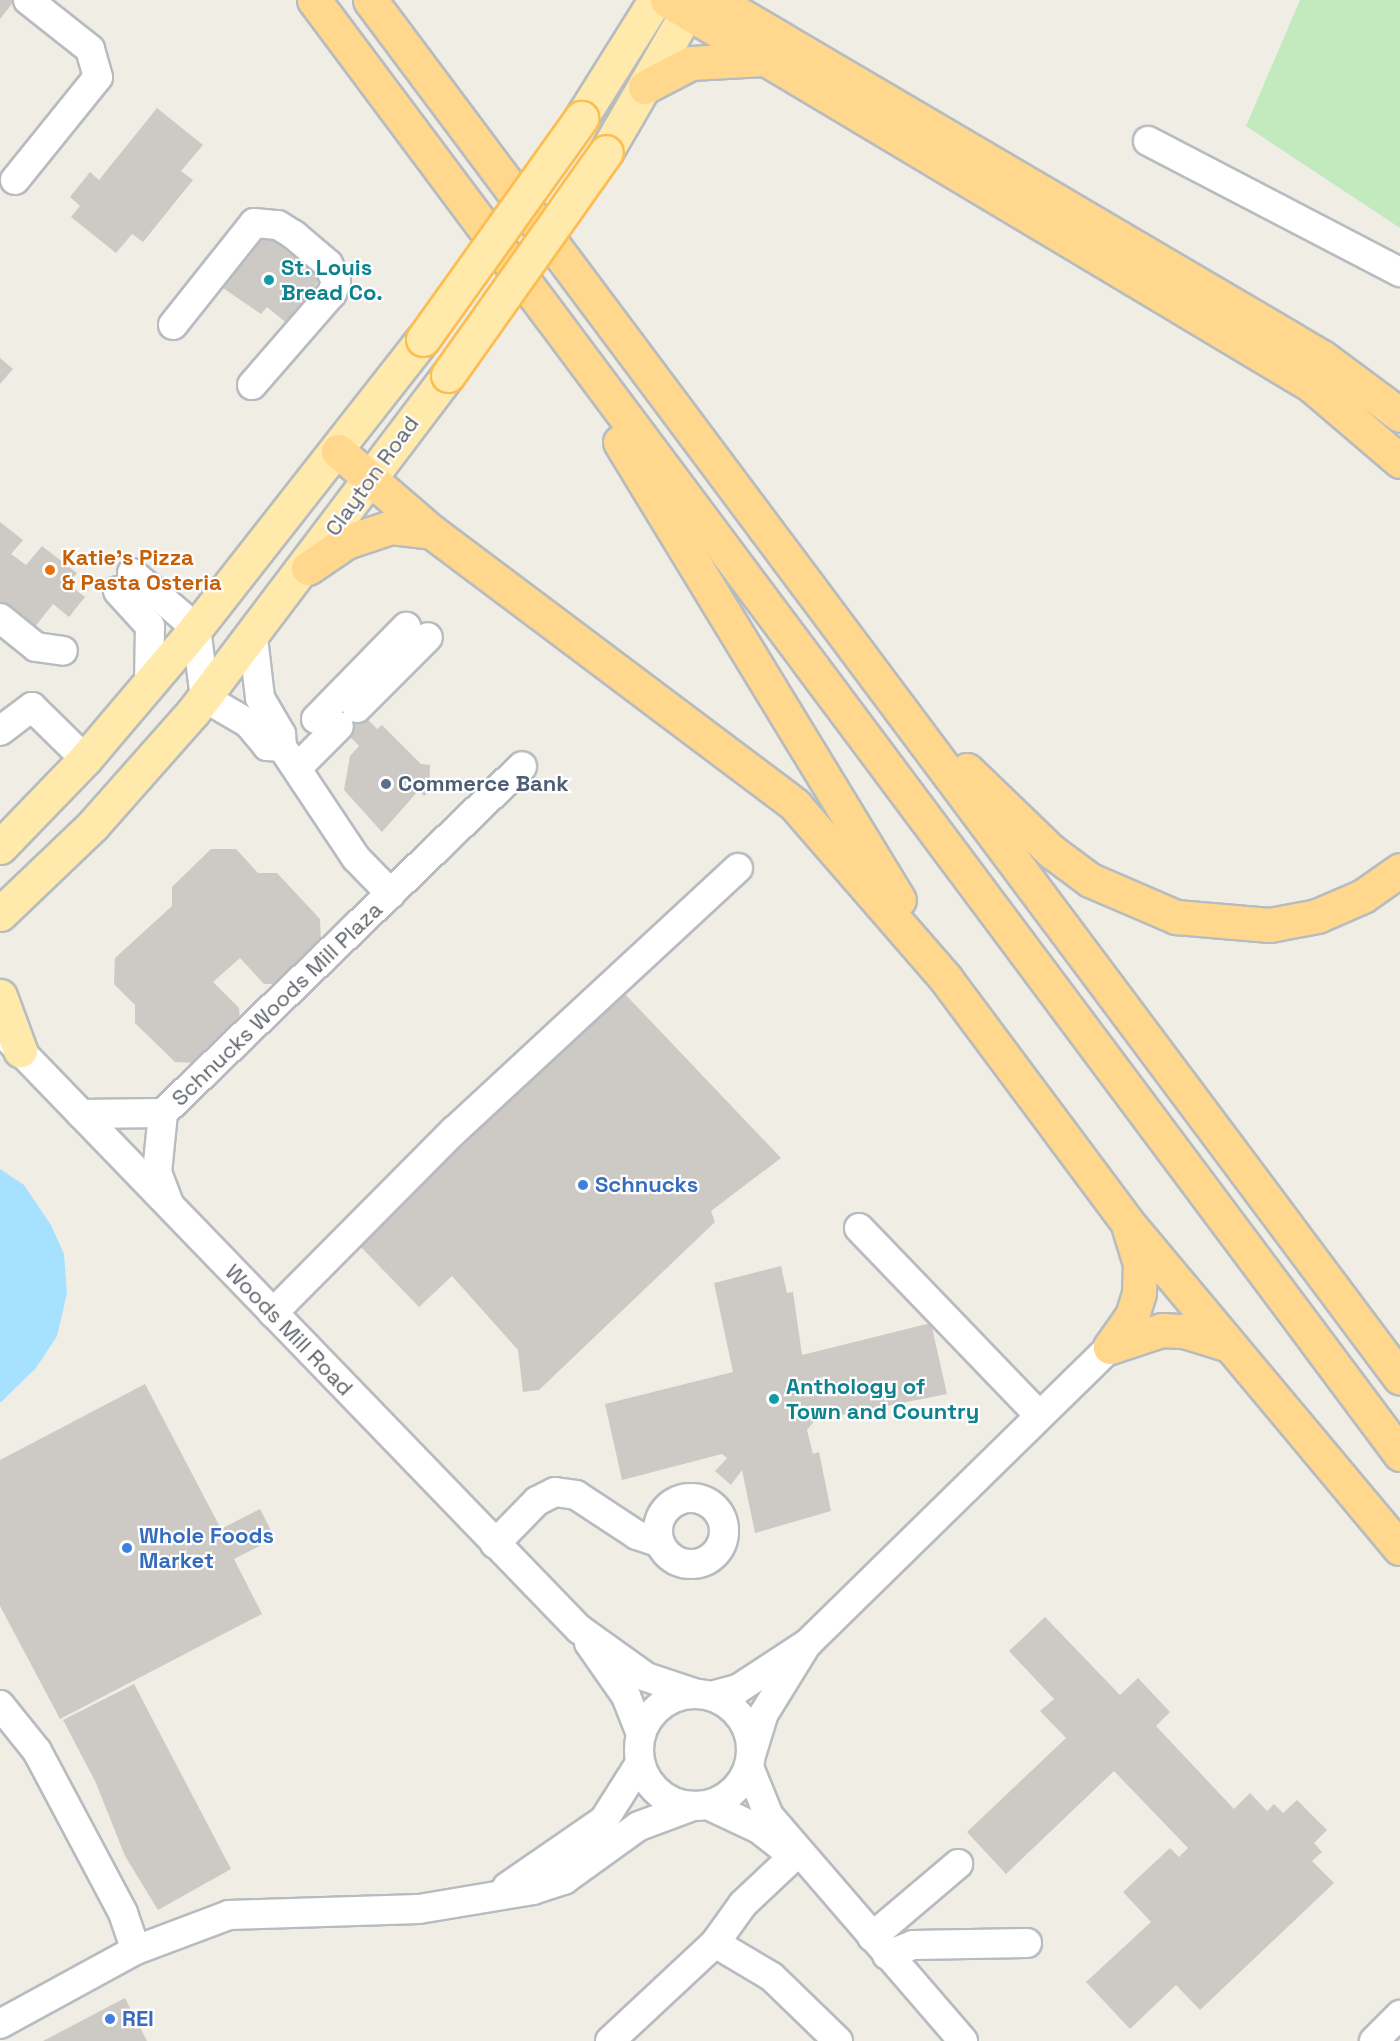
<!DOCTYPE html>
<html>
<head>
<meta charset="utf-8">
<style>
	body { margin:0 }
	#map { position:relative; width:1400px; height:2041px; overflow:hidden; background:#f0ede5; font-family:"Space Grotesk",sans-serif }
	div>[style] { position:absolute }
	.green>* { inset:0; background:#c3eabf }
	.water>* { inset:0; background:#a6e1ff }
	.building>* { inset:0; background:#cdc9c4 }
	.roads { filter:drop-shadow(2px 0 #b7bcc0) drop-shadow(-2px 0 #b7bcc0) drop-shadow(0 2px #b7bcc0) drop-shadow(0 -2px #b7bcc0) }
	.minor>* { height:28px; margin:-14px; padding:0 14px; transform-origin:14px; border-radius:14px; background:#fff }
	.minor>.ring { margin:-14px; padding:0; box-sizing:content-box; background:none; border:28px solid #fff; border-radius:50% }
	.major>* { height:33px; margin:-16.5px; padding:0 16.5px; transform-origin:16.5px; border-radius:16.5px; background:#ffe9ab }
	.highway>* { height:33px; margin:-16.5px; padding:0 16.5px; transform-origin:16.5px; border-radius:16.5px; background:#ffd78d }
	.bridges { filter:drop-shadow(2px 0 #fdbd51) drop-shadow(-2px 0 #fdbd51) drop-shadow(0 2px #fdbd51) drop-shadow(0 -2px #fdbd51) }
	.major-bridge>* { height:33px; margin:-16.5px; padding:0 16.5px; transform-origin:16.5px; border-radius:16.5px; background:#ffe9ab }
	.dots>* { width:16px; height:16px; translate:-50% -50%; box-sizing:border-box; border:3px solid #fff; border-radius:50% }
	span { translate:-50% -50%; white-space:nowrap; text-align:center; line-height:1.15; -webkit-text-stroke:4.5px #fff; paint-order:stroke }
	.culture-label { font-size:22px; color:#0d838f; font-weight:700 }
	.left { translate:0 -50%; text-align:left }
	.street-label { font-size:22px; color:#5d6267 }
	.food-label { font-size:22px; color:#c56008; font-weight:700 }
	.service-label { font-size:22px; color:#4e5e75; font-weight:700 }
	.shop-label { font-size:22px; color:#366cbe; font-weight:700 }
</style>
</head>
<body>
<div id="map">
	<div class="green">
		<div style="clip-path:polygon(1300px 0,1400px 0,1400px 228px,1246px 126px)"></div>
	</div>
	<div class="water">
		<div style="clip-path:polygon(0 1169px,24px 1185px,51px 1225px,64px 1254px,67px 1293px,57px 1336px,36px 1368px,0 1403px)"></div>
	</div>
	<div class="building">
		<div style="clip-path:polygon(0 0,15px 0,0 19px)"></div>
		<div style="clip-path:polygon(157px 108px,203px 145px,181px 171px,193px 180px,143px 242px,132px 234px,116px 253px,71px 217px,80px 206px,70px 197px,90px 172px,99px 180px)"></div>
		<div style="clip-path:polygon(261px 229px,322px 276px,289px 325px,267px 307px,261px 314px,217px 284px)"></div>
		<div style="clip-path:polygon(0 358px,13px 369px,0 384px)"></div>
		<div style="clip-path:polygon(0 522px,23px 540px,11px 554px,26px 565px,42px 546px,77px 573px,68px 584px,85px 597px,69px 617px,53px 604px,34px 628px,0 602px)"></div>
		<div style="clip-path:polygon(342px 693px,377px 729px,382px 725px,421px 764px,430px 765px,429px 792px,424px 796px,419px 790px,382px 832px,344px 790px,350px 756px,359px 746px,324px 710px)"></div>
		<div style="clip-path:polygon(211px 849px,236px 849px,258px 873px,277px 873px,320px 919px,321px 944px,279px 984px,264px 984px,240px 958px,213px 982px,239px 1008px,240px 1022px,197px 1063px,175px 1062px,135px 1023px,135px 1005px,114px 984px,115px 958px,172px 906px,172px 887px)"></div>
		<div style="clip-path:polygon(624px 993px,781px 1158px,711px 1211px,715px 1222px,539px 1390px,523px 1392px,518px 1350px,452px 1276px,419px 1307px,358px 1244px)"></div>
		<div style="clip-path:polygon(781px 1266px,787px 1293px,793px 1292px,802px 1355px,931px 1323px,947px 1394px,815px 1420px,807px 1430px,813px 1454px,819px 1452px,831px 1511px,755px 1533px,742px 1470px,731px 1485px,715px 1471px,727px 1458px,722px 1454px,622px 1480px,605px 1404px,733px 1372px,714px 1283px)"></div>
		<div style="clip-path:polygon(145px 1384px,221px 1529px,260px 1509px,275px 1538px,234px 1559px,262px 1614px,60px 1719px,0 1606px,0 1460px)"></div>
		<div style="clip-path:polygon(1045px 1617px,1120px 1695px,1138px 1678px,1170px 1712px,1156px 1726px,1234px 1809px,1250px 1793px,1267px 1811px,1274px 1804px,1283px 1813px,1297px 1800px,1327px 1830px,1314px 1843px,1322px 1852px,1312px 1861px,1334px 1883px,1200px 2010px,1176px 1985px,1130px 2029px,1086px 1982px,1151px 1922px,1123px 1892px,1170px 1848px,1179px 1857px,1188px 1848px,1114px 1771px,1006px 1874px,967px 1832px,1066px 1738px,1040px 1711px,1054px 1699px,1009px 1651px)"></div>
		<div style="clip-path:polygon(134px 1684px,231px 1869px,158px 1910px,125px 1856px,96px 1783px,63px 1720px)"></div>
		<div style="clip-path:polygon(125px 1998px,147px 2041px,43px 2041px)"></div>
	</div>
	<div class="roads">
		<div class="minor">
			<div style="left:1148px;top:141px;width:284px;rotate:27.5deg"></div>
			<div style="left:15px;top:180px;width:132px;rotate:-51.1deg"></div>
			<div style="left:98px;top:77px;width:29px;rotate:-106deg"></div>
			<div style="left:90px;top:49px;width:79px;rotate:-141.7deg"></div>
			<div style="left:173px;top:325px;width:130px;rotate:-51.5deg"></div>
			<div style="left:254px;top:223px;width:24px;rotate:5deg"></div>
			<div style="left:278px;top:225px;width:19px;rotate:32deg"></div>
			<div style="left:294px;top:235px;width:45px;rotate:40.5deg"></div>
			<div style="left:328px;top:264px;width:19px;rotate:65deg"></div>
			<div style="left:336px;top:281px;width:13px;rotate:108deg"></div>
			<div style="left:332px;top:293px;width:122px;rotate:131deg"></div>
			<div style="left:132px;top:573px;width:84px;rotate:40.7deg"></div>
			<div style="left:196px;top:628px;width:71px;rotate:82.7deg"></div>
			<div style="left:205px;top:698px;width:50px;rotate:30.2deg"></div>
			<div style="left:248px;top:723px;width:30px;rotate:50deg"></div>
			<div style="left:267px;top:746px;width:15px;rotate:4deg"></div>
			<div style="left:118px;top:591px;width:47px;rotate:47.6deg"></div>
			<div style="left:150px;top:626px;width:55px;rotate:91deg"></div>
			<div style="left:0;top:618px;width:46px;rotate:38.9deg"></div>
			<div style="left:36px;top:647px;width:27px;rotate:8deg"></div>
			<div style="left:253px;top:638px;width:60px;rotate:83.3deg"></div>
			<div style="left:260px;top:698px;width:42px;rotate:59.7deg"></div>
			<div style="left:281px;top:734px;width:13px;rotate:86deg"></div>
			<div style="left:357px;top:708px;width:100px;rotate:-45deg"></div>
			<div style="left:316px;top:719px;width:129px;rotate:-45.6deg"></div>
			<div style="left:0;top:731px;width:40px;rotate:-37deg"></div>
			<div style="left:32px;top:707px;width:74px;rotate:44.5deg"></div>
			<div style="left:282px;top:747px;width:133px;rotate:56.3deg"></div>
			<div style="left:356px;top:858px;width:50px;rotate:45.8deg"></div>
			<div style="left:297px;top:768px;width:59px;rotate:-45deg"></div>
			<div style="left:4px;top:1034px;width:827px;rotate:45.98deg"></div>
			<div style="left:579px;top:1629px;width:82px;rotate:35.6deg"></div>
			<div style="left:646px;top:1677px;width:54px;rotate:18.4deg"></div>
			<div style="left:81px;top:1114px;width:82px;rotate:-0.7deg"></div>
			<div style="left:168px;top:1201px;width:30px;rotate:-111deg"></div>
			<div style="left:157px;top:1173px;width:60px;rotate:-84.3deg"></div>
			<div style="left:163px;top:1113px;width:499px;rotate:-44deg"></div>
			<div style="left:859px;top:1228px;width:260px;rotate:46.1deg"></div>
			<div style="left:273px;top:1313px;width:257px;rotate:-45.2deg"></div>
			<div style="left:454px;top:1131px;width:387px;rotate:-42.8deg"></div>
			<div class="ring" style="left:658px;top:1498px;width:38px;height:38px"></div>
			<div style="left:495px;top:1544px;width:60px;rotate:-45.7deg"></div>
			<div style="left:537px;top:1501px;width:20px;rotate:-27deg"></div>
			<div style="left:555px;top:1492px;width:21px;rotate:8deg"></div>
			<div style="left:576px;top:1495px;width:73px;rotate:33.3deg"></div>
			<div style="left:637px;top:1535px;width:24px;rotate:19deg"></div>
			<div style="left:589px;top:1643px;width:65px;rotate:55.1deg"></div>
			<div style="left:626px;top:1696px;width:41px;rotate:68.5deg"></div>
			<div class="ring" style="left:639px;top:1694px;width:84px;height:84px"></div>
			<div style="left:711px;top:1696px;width:28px;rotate:-15deg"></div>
			<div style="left:738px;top:1689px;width:84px;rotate:-33.3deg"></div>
			<div style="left:808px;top:1643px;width:423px;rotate:-44.4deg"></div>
			<div style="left:0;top:1705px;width:59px;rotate:51.2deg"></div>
			<div style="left:37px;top:1751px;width:183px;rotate:62deg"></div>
			<div style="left:123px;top:1913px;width:39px;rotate:71deg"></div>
			<div style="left:752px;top:1752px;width:39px;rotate:-73deg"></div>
			<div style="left:763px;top:1715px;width:80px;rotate:-58.3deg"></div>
			<div style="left:749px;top:1767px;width:53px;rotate:67.8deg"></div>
			<div style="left:769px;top:1816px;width:297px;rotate:49.2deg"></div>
			<div style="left:708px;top:1805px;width:56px;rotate:25.2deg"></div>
			<div style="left:759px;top:1829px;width:29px;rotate:38deg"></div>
			<div style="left:507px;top:1887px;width:118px;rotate:-34.6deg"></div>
			<div style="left:604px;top:1820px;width:67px;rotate:-57.7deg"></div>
			<div style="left:872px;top:1937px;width:113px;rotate:-40.3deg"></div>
			<div style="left:715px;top:1943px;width:48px;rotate:-54.3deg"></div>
			<div style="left:743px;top:1904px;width:70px;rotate:-43.3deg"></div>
			<div style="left:887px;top:1955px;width:28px;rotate:-21deg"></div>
			<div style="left:913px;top:1945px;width:114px;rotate:-1deg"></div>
			<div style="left:0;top:2024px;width:155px;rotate:-28.6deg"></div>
			<div style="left:136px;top:1950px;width:99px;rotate:-20.6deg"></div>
			<div style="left:229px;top:1915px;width:190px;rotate:-1.8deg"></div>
			<div style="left:419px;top:1909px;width:116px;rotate:-9.5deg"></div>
			<div style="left:533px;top:1890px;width:33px;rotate:-18deg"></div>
			<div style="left:564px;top:1880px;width:92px;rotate:-35.8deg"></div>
			<div style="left:639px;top:1826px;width:58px;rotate:-20.3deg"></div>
			<div style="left:610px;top:2041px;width:144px;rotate:-43deg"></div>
			<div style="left:715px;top:1943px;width:66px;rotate:30.8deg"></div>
			<div style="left:772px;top:1977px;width:92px;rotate:44.1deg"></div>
			<div style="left:1374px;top:2041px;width:37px;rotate:-45deg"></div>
		</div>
		<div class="major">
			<div style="left:581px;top:118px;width:139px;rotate:-57.9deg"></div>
			<div style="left:606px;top:152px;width:176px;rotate:-59.9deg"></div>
			<div style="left:0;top:847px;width:122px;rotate:-46deg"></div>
			<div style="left:85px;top:759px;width:172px;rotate:-49.7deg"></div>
			<div style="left:196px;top:628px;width:367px;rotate:-51.9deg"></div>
			<div style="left:0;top:914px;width:129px;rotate:-43.7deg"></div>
			<div style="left:93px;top:825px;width:151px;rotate:-48.5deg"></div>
			<div style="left:193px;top:712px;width:423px;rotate:-52.9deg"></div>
			<div style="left:0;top:996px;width:58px;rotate:69.7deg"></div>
		</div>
		<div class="highway">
			<div style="left:314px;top:0;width:1815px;rotate:53.24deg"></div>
			<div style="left:370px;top:0;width:1720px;rotate:53.22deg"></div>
			<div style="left:667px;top:0;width:750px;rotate:30.87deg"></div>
			<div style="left:1311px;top:385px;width:117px;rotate:40.5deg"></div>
			<div style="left:715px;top:0;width:704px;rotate:30.46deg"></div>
			<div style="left:1322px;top:357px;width:97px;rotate:36.6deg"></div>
			<div style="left:645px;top:87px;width:52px;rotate:-27.6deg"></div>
			<div style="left:691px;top:63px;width:72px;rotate:-3.2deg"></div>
			<div style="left:620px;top:442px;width:536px;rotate:58.65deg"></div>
			<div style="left:338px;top:451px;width:124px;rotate:40.8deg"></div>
			<div style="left:432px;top:532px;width:454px;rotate:36.9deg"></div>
			<div style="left:795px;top:805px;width:230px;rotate:49deg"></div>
			<div style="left:946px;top:979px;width:303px;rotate:53.3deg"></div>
			<div style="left:1127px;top:1222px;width:425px;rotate:50.1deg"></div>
			<div style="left:308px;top:568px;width:46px;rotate:-34.4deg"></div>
			<div style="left:346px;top:542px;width:47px;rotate:-18.4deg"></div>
			<div style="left:391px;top:527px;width:41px;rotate:7deg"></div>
			<div style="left:967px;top:770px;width:117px;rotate:44deg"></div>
			<div style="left:1051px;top:851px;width:49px;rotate:36.6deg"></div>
			<div style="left:1090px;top:880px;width:94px;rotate:23.3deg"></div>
			<div style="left:1176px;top:917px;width:94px;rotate:4.9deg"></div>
			<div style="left:1270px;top:925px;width:48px;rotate:-10.8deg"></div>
			<div style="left:1317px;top:916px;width:50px;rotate:-23.5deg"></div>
			<div style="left:1363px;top:896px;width:45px;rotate:-35.1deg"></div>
			<div style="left:1110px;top:1347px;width:38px;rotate:-55deg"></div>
			<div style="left:1132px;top:1316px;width:24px;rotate:-73deg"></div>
			<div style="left:1139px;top:1293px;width:29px;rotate:-88deg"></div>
			<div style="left:1140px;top:1264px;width:37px;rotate:-107deg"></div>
			<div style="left:1110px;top:1347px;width:55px;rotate:-18.1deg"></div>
			<div style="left:1162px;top:1330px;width:22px;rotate:3deg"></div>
			<div style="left:1184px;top:1331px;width:47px;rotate:17.3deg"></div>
		</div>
	</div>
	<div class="bridges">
		<div class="major-bridge">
			<div style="left:423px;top:339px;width:272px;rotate:-54.4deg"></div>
			<div style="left:448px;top:375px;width:273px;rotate:-54.7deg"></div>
		</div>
	</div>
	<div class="dots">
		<div style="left:269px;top:280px;background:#0f9aa8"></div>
		<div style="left:50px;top:570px;background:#e8710a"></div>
		<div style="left:386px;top:784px;background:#5c6f8a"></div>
		<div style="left:583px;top:1185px;background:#3f7fe0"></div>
		<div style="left:774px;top:1399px;background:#0f9aa8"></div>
		<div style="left:127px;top:1548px;background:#3f7fe0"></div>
		<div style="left:110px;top:2019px;background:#3f7fe0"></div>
	</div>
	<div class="culture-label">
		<span class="left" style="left:281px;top:280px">St. Louis<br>Bread Co.</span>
		<span class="left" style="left:786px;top:1399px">Anthology of<br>Town and Country</span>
	</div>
	<div class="street-label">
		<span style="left:372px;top:476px;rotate:-54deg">Clayton Road</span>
		<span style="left:277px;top:1004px;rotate:-44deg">Schnucks Woods Mill Plaza</span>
		<span style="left:289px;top:1330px;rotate:46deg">Woods Mill Road</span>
	</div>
	<div class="food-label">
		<span class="left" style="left:62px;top:570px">Katie's Pizza<br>&amp; Pasta Osteria</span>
	</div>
	<div class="service-label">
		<span class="left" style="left:398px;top:784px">Commerce Bank</span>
	</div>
	<div class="shop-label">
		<span class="left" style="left:595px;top:1185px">Schnucks</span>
		<span class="left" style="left:139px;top:1548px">Whole Foods<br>Market</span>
		<span class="left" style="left:122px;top:2019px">REI</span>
	</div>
</div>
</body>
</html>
